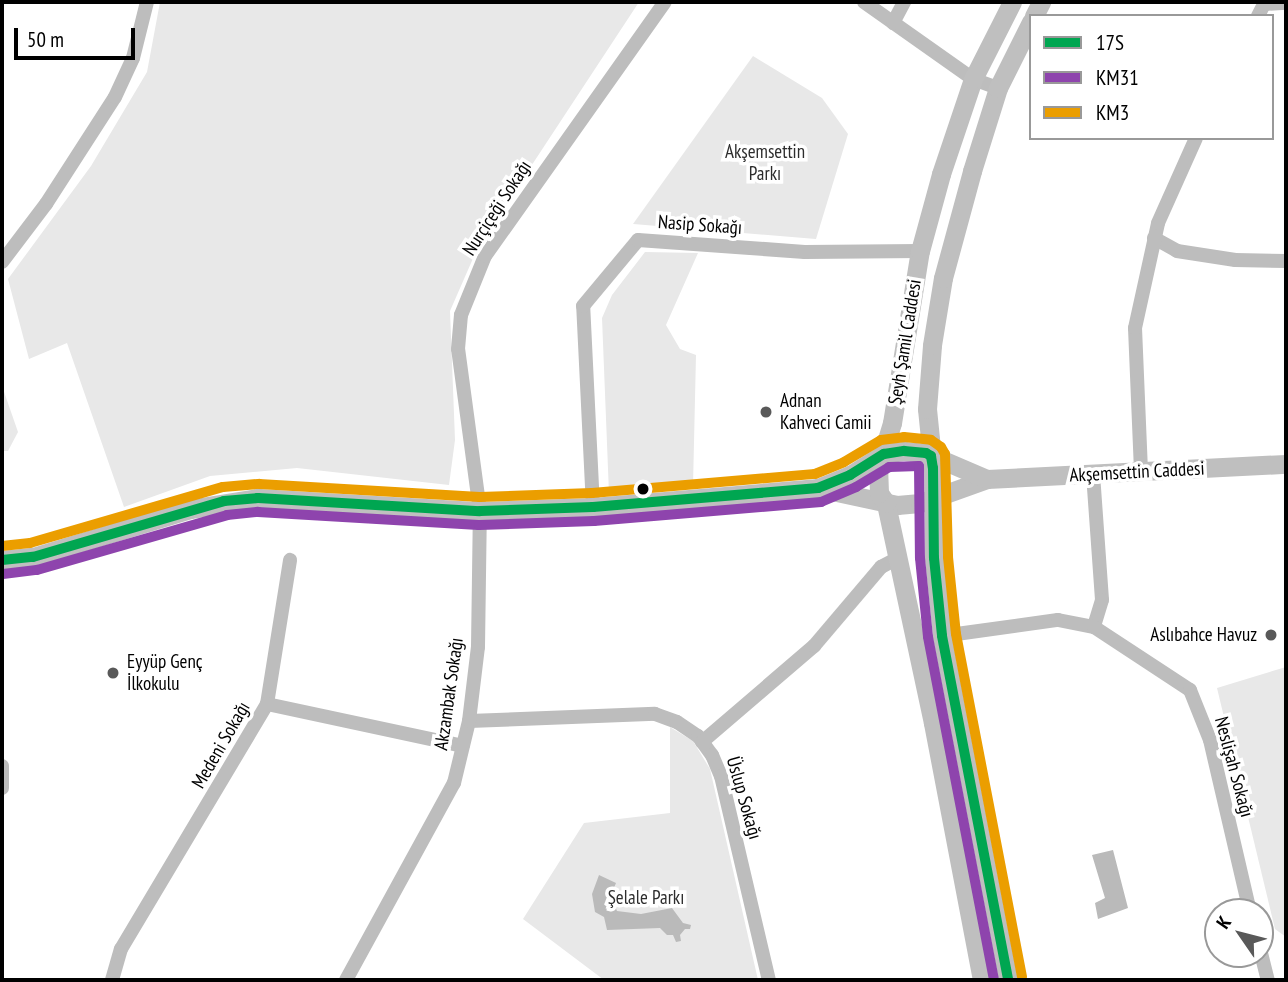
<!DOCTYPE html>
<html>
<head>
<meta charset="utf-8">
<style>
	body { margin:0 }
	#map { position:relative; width:1288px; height:982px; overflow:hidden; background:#fff; font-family:"PT Sans Narrow",sans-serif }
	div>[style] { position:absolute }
	.green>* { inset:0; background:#e8e8e8 }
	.water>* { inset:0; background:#bababa }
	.street>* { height:14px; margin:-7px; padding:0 7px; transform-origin:7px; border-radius:7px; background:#bdbdbd }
	.secondary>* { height:19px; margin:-9.5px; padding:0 9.5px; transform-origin:9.5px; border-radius:9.5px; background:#bfbfbf }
	.bus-1>* { height:10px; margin:-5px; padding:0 5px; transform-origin:5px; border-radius:5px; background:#00a651 }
	.bus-2>* { height:10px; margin:-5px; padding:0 5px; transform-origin:5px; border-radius:5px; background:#8e44ad }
	.bus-3>* { height:10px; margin:-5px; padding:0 5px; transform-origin:5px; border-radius:5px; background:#eb9e00 }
	.dots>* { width:19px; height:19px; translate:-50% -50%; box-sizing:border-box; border:4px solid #fff; border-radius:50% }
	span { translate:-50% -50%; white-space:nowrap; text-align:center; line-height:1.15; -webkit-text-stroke:7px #fff; paint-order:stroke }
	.park-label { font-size:19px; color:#2d2d2d }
	.street-label { font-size:19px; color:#000 }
	.poi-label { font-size:19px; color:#000 }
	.left { translate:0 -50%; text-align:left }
	.right { translate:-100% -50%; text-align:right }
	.frame { position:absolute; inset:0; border:4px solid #000; pointer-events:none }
	.legend { position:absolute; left:1029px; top:14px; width:245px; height:126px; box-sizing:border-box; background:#fff; border:2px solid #999; margin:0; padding:9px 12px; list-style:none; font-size:21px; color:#000 }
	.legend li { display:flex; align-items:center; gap:14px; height:35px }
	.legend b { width:35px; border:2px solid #999 }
	.north { position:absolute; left:1204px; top:898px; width:70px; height:70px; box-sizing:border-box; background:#fff; border:2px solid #999; border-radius:50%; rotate:305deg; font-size:19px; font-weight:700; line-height:28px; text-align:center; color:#000 }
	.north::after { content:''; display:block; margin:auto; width:24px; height:32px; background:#595959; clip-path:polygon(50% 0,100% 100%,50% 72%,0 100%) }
	.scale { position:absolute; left:14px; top:28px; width:121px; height:32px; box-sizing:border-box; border:4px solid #000; border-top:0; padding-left:9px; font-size:21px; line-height:24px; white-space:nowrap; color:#000; -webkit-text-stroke:5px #fff; paint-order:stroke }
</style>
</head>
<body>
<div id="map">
	<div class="green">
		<div style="clip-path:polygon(160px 2px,639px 2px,478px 247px,450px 311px,455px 440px,449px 485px,297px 468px,210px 476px,124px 507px,67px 343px,29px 359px,8px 279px,91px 166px,147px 72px)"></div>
		<div style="clip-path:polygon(753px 56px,822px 98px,848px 134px,816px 239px,633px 224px)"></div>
		<div style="clip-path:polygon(645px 252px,698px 253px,666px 325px,680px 349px,696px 355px,693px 486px,609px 494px,602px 318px,612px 295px)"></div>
		<div style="clip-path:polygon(2px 386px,18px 432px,8px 451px,2px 451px)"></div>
		<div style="clip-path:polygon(1286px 667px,1286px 937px,1275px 929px,1217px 688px)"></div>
		<div style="clip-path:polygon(670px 727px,693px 741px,710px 769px,758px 980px,604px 980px,523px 919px,584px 823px,670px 813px)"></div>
	</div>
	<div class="water">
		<div style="clip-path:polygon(1113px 850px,1128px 908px,1098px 919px,1095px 903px,1105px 898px,1092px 855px)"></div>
		<div style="clip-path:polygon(599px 875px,616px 883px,611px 895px,617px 911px,641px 914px,672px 908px,683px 923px,691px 925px,690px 929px,685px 929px,680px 935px,681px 941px,676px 942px,673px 935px,667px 935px,660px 928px,607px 930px,604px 917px,595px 912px,592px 894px)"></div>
	</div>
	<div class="street">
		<div style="left:864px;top:2px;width:133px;rotate:35.2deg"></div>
		<div style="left:973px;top:79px;width:27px;rotate:20deg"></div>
		<div style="left:1258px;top:16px;width:13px;rotate:-63deg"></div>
		<div style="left:1264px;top:4px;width:22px;rotate:-3deg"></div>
		<div style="left:893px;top:23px;width:24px;rotate:-62deg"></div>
		<div style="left:1154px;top:238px;width:26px;rotate:29deg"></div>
		<div style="left:1177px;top:251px;width:59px;rotate:8.8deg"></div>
		<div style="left:1235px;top:260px;width:51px;rotate:1.1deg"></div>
		<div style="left:2px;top:262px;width:73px;rotate:-52.8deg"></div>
		<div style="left:46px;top:204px;width:127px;rotate:-57.2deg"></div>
		<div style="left:115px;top:97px;width:43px;rotate:-65.2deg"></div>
		<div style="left:133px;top:58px;width:58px;rotate:-76deg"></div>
		<div style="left:1141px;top:471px;width:143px;rotate:-92.4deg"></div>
		<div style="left:1135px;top:328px;width:107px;rotate:-77.6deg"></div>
		<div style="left:1158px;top:223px;width:93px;rotate:-65.9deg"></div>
		<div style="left:1093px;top:474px;width:126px;rotate:85.9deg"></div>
		<div style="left:1102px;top:600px;width:28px;rotate:107deg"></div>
		<div style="left:593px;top:507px;width:201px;rotate:-92.8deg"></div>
		<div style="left:583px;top:306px;width:86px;rotate:-50.2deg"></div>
		<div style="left:638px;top:240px;width:167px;rotate:4.1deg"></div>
		<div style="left:805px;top:252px;width:115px;rotate:-0.5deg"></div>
		<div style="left:942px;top:636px;width:117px;rotate:-7.9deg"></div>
		<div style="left:1058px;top:620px;width:37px;rotate:11deg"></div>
		<div style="left:1094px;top:627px;width:115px;rotate:33.3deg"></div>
		<div style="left:1190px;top:690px;width:54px;rotate:68.2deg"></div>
		<div style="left:1210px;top:740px;width:177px;rotate:76.9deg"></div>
		<div style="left:267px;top:704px;width:146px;rotate:-80.9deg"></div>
		<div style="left:469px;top:721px;width:186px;rotate:-2.2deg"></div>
		<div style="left:655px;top:714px;width:23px;rotate:20deg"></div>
		<div style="left:677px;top:722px;width:25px;rotate:34deg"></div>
		<div style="left:698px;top:736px;width:24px;rotate:54deg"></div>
		<div style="left:712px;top:755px;width:23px;rotate:67deg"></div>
		<div style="left:721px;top:776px;width:210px;rotate:76.8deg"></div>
		<div style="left:702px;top:742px;width:148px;rotate:-40.6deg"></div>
		<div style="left:814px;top:646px;width:104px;rotate:-49.7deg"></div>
		<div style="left:881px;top:567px;width:19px;rotate:-28deg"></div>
		<div style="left:2px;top:766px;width:22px;rotate:90deg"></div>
		<div style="left:1260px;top:949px;width:32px;rotate:76deg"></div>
		<div style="left:112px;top:980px;width:32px;rotate:-74deg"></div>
		<div style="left:121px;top:949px;width:285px;rotate:-59.2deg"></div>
		<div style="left:267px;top:704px;width:200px;rotate:12.1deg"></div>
		<div style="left:346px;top:980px;width:225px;rotate:-61.3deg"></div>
		<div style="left:454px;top:783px;width:64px;rotate:-76.4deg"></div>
		<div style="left:469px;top:721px;width:75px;rotate:-83.1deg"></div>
		<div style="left:478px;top:647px;width:136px;rotate:-89.2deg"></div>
		<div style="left:480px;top:511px;width:163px;rotate:-97.7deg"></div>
		<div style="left:458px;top:349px;width:34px;rotate:-85deg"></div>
		<div style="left:461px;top:315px;width:64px;rotate:-67.9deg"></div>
		<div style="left:485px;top:256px;width:311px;rotate:-54.7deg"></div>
	</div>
	<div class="secondary">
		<div style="left:1034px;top:16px;width:16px;rotate:-63deg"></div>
		<div style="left:818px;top:488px;width:81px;rotate:12.1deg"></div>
		<div style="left:897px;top:505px;width:23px;rotate:-5deg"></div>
		<div style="left:920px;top:503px;width:71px;rotate:-19.7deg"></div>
		<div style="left:987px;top:479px;width:299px;rotate:-2.9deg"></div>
		<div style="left:2px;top:560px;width:31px;rotate:-6deg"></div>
		<div style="left:33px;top:557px;width:164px;rotate:-17deg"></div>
		<div style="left:190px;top:509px;width:69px;rotate:-9.2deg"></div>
		<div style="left:258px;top:498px;width:222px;rotate:3.4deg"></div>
		<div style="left:480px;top:511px;width:113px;rotate:-2deg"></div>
		<div style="left:593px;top:507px;width:226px;rotate:-4.8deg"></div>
		<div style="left:818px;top:488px;width:35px;rotate:-22deg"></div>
		<div style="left:850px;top:475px;width:40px;rotate:-32deg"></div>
		<div style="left:884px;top:454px;width:20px;rotate:-9deg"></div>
		<div style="left:904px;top:451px;width:22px;rotate:5deg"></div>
		<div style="left:926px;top:453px;width:66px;rotate:23.1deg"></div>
		<div style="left:982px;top:980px;width:262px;rotate:-100.8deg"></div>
		<div style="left:933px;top:723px;width:225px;rotate:-102.1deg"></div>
		<div style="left:886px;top:503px;width:12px;rotate:-125deg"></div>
		<div style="left:879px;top:493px;width:24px;rotate:-92deg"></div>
		<div style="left:878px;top:469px;width:48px;rotate:-73.1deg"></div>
		<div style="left:892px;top:423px;width:174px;rotate:-80.8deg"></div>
		<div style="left:920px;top:251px;width:80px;rotate:-74.7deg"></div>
		<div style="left:941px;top:174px;width:100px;rotate:-71.4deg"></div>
		<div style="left:973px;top:79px;width:86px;rotate:-63.1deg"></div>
		<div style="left:1008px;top:980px;width:350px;rotate:-100.9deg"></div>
		<div style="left:942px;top:636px;width:78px;rotate:-95.9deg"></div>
		<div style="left:934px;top:558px;width:90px;rotate:-90.6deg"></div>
		<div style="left:933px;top:468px;width:59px;rotate:-95.8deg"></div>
		<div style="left:927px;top:409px;width:64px;rotate:-85.5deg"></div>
		<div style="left:932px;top:345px;width:68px;rotate:-80.7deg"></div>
		<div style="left:943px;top:278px;width:111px;rotate:-74.8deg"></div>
		<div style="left:972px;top:171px;width:87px;rotate:-72.6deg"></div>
		<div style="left:998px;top:88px;width:74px;rotate:-63.4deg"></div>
	</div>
	<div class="bus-1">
		<div style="left:2px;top:560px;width:31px;rotate:-6deg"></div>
		<div style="left:33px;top:557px;width:199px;rotate:-16.3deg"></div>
		<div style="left:224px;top:501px;width:34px;rotate:-5deg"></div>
		<div style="left:258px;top:498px;width:222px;rotate:3.4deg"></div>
		<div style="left:480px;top:511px;width:113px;rotate:-2deg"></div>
		<div style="left:593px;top:507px;width:226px;rotate:-4.8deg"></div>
		<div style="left:818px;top:488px;width:35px;rotate:-22deg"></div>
		<div style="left:850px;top:475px;width:40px;rotate:-32deg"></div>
		<div style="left:884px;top:454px;width:20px;rotate:-9deg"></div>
		<div style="left:904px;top:451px;width:22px;rotate:5deg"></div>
		<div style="left:926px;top:453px;width:6px;rotate:31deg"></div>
		<div style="left:931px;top:456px;width:12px;rotate:81deg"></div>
		<div style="left:933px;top:468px;width:90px;rotate:89.4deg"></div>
		<div style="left:934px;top:558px;width:78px;rotate:84.1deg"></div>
		<div style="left:942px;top:636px;width:350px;rotate:79.1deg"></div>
	</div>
	<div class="bus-2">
		<div style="left:3px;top:574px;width:34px;rotate:-7deg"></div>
		<div style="left:37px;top:570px;width:198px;rotate:-16.1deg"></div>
		<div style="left:227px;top:515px;width:31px;rotate:-6deg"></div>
		<div style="left:258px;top:512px;width:221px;rotate:3.4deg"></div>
		<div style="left:479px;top:525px;width:115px;rotate:-2deg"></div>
		<div style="left:594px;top:521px;width:228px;rotate:-4.8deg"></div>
		<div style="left:821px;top:502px;width:38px;rotate:-23deg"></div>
		<div style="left:856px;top:487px;width:39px;rotate:-31deg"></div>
		<div style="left:889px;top:467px;width:30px;rotate:-2deg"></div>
		<div style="left:919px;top:466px;width:92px;rotate:89.4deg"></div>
		<div style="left:920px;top:558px;width:79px;rotate:84.2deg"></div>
		<div style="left:928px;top:637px;width:349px;rotate:79.1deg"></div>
	</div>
	<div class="bus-3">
		<div style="left:2px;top:546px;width:28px;rotate:-6deg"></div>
		<div style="left:30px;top:543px;width:201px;rotate:-16.2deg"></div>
		<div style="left:223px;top:487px;width:36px;rotate:-5deg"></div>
		<div style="left:259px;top:484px;width:221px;rotate:3.4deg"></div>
		<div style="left:480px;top:497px;width:112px;rotate:-2deg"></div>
		<div style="left:592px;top:493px;width:224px;rotate:-4.9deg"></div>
		<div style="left:815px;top:474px;width:31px;rotate:-22deg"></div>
		<div style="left:844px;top:462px;width:43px;rotate:-30.7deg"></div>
		<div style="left:881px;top:440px;width:23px;rotate:-7deg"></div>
		<div style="left:904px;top:437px;width:27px;rotate:6deg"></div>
		<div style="left:931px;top:440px;width:12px;rotate:35deg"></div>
		<div style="left:941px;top:447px;width:8px;rotate:60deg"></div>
		<div style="left:945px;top:454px;width:103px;rotate:88.3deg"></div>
		<div style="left:948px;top:557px;width:77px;rotate:84.1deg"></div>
		<div style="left:956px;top:634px;width:349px;rotate:79.1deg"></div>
	</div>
	<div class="dots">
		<div style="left:766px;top:412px;background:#595959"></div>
		<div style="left:643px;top:489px;background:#000"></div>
		<div style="left:1271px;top:635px;background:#595959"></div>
		<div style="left:113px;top:673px;background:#595959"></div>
	</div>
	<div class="park-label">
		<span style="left:765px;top:163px">Akşemsettin<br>Parkı</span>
		<span style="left:646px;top:898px">Şelale Parkı</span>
	</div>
	<div class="street-label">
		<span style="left:497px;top:208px;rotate:-57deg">Nurçiçeği Sokağı</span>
		<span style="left:700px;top:225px;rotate:4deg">Nasip Sokağı</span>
		<span style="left:905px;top:342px;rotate:-81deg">Şeyh Şamil Caddesi</span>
		<span style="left:1137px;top:472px;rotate:-3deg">Akşemsettin Caddesi</span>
		<span style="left:449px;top:694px;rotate:-82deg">Akzambak Sokağı</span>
		<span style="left:221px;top:745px;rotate:-60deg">Medeni Sokağı</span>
		<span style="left:1234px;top:767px;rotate:75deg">Neslişah Sokağı</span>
		<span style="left:744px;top:798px;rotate:74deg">Üslup Sokağı</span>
	</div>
	<div class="poi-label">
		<span class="left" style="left:780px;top:412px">Adnan<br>Kahveci Camii</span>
		<span class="right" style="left:1257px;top:635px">Aslıbahce Havuz</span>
		<span class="left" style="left:127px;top:673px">Eyyüp Genç<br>İlkokulu</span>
	</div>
	<div class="frame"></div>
	<ul class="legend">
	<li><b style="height:9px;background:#00a651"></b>17S</li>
	<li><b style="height:9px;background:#8e44ad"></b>KM31</li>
	<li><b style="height:9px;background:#eb9e00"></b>KM3</li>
	</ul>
	<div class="north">K</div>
	<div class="scale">50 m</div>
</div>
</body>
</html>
